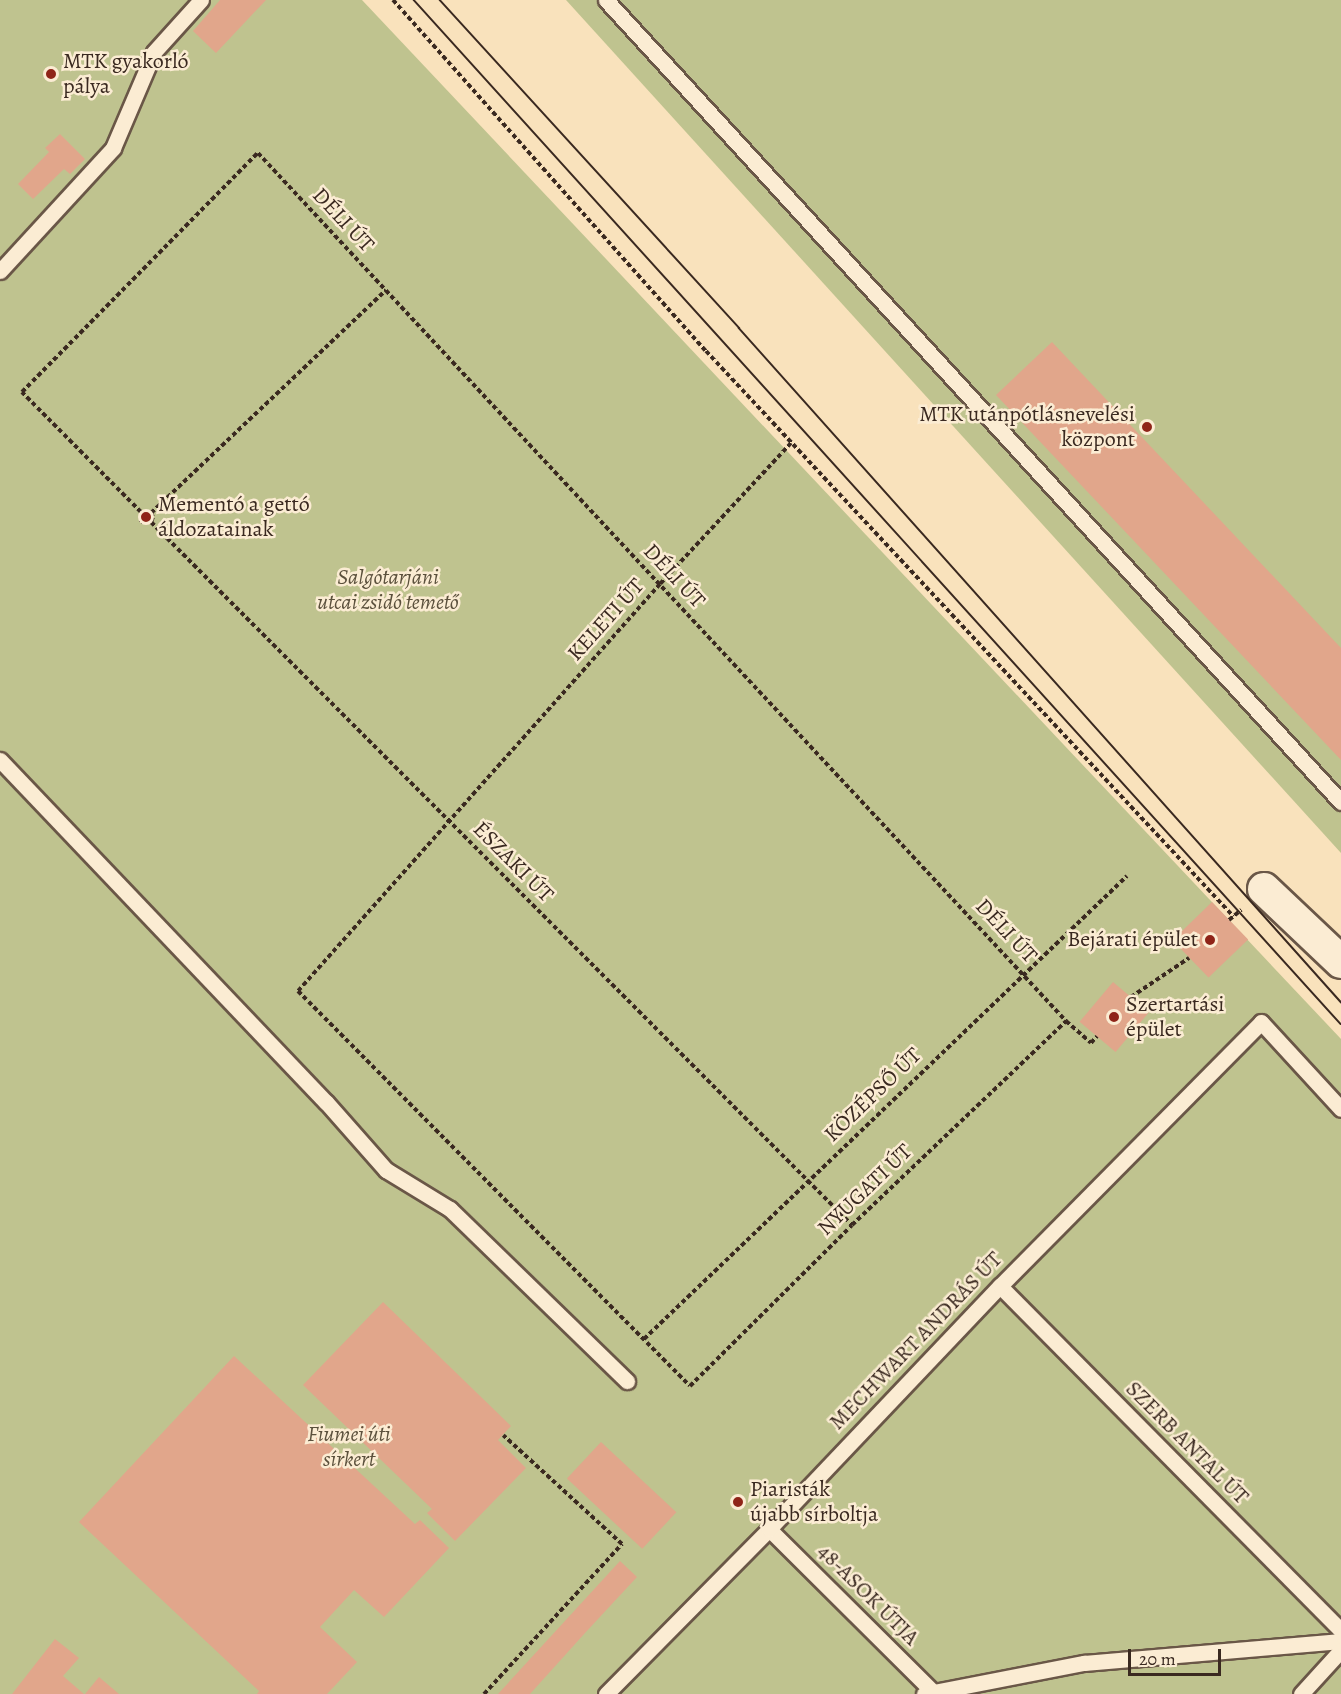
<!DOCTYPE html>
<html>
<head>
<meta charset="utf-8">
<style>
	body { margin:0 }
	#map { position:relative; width:1341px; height:1694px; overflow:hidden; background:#f9e2bc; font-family:Alegreya,serif }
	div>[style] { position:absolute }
	.green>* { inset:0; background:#bfc38f }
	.building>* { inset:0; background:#e1a68b; transform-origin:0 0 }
	.path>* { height:4px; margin-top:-2px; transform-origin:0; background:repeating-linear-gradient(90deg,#3a2920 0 4.5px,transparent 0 7.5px) }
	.roads { filter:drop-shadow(2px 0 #6a5747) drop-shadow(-2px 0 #6a5747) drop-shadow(0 2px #6a5747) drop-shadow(0 -2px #6a5747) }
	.lane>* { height:15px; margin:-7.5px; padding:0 7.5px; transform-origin:7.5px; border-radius:7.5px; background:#fbecd3 }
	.street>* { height:32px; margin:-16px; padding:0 16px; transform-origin:16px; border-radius:16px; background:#fbecd3 }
	.tram>* { height:1.5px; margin:-0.75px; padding:0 0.75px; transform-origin:0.75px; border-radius:0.75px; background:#3a2920 }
	.dots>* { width:16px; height:16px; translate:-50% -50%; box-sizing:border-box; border:3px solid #fbecd3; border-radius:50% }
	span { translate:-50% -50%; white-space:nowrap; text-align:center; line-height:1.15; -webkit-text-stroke:5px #fbecd3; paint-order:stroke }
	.poi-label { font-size:22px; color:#3a2920 }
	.left { translate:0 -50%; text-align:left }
	.right { translate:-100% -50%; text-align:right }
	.street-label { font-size:22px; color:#3a2920 }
	.park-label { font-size:22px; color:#5b503c; font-style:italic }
	.scale { position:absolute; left:1128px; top:1649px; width:93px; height:27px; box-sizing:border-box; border:3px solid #3a2920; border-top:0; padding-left:8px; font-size:18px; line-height:21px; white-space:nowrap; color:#3a2920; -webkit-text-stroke:4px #fbecd3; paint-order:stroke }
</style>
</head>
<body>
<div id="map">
	<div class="green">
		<div style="clip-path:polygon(0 0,362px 0,1341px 1039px,1341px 1694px,0 1694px)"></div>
		<div style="clip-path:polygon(566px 0,1341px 0,1341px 853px)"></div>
	</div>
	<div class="building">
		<div style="clip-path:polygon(220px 0,266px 0,216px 53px,193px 31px)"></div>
		<div style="clip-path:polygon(60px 134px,85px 159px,70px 174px,64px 169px,33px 199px,18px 184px,49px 152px,45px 148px)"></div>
		<div style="clip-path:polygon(1052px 342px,1341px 648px,1341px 760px,996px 395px)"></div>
		<div style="left:1212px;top:902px;width:52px;height:55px;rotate:46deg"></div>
		<div style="left:1113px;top:982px;width:47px;height:52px;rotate:40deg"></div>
		<div style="clip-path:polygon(383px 1302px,511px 1426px,498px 1440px,526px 1468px,455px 1541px,427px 1513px,432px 1509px,303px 1385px)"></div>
		<div style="clip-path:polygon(234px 1356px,415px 1524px,420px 1520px,449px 1548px,384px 1617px,354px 1590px,320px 1627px,357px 1662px,327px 1694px,257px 1694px,259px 1691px,79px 1522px)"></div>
		<div style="left:601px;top:1442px;width:103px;height:50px;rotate:43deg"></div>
		<div style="clip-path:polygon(620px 1561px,637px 1577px,585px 1633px,530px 1694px,498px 1694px)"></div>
		<div style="clip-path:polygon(55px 1639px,79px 1658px,63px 1676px,84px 1694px,12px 1694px)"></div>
		<div style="clip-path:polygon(99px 1677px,119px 1694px,85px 1694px)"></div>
	</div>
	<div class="path">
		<div style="left:393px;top:0;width:470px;rotate:48.3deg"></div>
		<div style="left:706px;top:351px;width:773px;rotate:46.99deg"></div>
		<div style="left:791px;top:443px;width:192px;rotate:132.9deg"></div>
		<div style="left:660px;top:584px;width:545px;rotate:131.65deg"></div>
		<div style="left:298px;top:991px;width:556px;rotate:45.22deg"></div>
		<div style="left:690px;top:1386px;width:228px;rotate:-44.8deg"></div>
		<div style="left:852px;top:1225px;width:296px;rotate:-43.6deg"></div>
		<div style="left:141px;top:512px;width:10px;rotate:6deg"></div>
		<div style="left:151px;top:513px;width:4px;rotate:63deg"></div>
		<div style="left:153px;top:517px;width:5px;rotate:112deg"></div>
		<div style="left:151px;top:522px;width:10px;rotate:180deg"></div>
		<div style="left:141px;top:522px;width:10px;rotate:-90deg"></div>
		<div style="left:141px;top:512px;width:169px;rotate:-134.8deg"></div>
		<div style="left:22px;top:392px;width:336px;rotate:-45.4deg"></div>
		<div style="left:258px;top:153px;width:1186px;rotate:47.05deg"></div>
		<div style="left:1066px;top:1021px;width:33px;rotate:41deg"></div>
		<div style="left:1091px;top:1043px;width:9px;rotate:-49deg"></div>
		<div style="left:151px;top:513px;width:324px;rotate:-43.5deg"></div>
		<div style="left:151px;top:522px;width:993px;rotate:45.08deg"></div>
		<div style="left:1229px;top:920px;width:16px;rotate:-40deg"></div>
		<div style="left:1131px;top:997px;width:70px;rotate:-33.9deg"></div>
		<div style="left:644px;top:1339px;width:669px;rotate:-43.79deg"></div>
		<div style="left:484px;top:1694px;width:204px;rotate:-47.4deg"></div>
		<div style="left:622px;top:1544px;width:161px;rotate:-137.5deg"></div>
	</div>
	<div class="roads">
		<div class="lane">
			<div style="left:606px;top:0;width:1088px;rotate:47.5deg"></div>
			<div style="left:0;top:271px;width:167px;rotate:-47.4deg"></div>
			<div style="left:113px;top:148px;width:104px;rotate:-66.9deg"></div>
			<div style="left:154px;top:52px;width:70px;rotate:-47.9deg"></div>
			<div style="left:0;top:760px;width:472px;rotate:46.4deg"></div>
			<div style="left:326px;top:1102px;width:91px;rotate:48.6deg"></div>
			<div style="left:386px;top:1170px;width:75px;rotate:31.4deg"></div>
			<div style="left:450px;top:1209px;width:247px;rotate:44.2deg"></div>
			<div style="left:1000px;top:1286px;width:485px;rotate:45.3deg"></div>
			<div style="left:769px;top:1529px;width:234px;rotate:44.8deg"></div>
			<div style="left:606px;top:1694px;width:232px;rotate:-45.3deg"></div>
			<div style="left:769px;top:1529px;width:335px;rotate:-46.5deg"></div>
			<div style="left:1000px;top:1286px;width:371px;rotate:-45.3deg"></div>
			<div style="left:1261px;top:1022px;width:118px;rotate:47.4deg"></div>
			<div style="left:924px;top:1694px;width:163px;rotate:-11deg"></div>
			<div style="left:1084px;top:1663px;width:258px;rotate:-4.9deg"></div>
			<div style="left:1301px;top:1694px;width:59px;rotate:-47.7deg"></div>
		</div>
		<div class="street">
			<div style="left:1264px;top:889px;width:106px;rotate:43.5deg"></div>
		</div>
	</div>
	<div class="tram">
		<div style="left:414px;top:0;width:1381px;rotate:47.85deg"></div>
		<div style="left:440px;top:0;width:444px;rotate:47.6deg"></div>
		<div style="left:739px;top:328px;width:904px;rotate:48.23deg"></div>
	</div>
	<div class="dots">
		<div style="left:51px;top:74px;background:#8f2418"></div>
		<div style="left:1147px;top:427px;background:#8f2418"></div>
		<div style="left:146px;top:517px;background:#8f2418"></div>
		<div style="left:1210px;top:940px;background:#8f2418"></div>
		<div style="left:1114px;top:1017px;background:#8f2418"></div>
		<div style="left:738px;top:1502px;background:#8f2418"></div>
	</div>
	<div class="poi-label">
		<span class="left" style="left:63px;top:74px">MTK gyakorló<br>pálya</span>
		<span class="right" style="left:1135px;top:427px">MTK utánpótlásnevelési<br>központ</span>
		<span class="left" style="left:158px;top:517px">Mementó a gettó<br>áldozatainak</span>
		<span class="right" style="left:1198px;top:940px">Bejárati épület</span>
		<span class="left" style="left:1126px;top:1017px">Szertartási<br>épület</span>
		<span class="left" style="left:750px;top:1502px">Piaristák<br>újabb sírboltja</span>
	</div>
	<div class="street-label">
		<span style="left:343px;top:220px;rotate:47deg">DÉLI ÚT</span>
		<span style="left:674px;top:576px;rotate:47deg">DÉLI ÚT</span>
		<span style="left:606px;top:620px;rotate:-48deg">KELETI ÚT</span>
		<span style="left:513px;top:862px;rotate:45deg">ÉSZAKI ÚT</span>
		<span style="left:1006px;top:931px;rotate:47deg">DÉLI ÚT</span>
		<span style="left:873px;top:1095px;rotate:-44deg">KÖZÉPSŐ ÚT</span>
		<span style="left:865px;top:1190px;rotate:-44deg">NYUGATI ÚT</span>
		<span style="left:916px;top:1341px;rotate:-46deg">MECHWART ANDRÁS ÚT</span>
		<span style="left:1187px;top:1443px;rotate:45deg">SZERB ANTAL ÚT</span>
		<span style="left:868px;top:1595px;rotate:45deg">48-ASOK ÚTJA</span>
	</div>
	<div class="park-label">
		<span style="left:388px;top:590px">Salgótarjáni<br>utcai zsidó temető</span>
		<span style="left:349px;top:1447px">Fiumei úti<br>sírkert</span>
	</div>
	<div class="scale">20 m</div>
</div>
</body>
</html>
